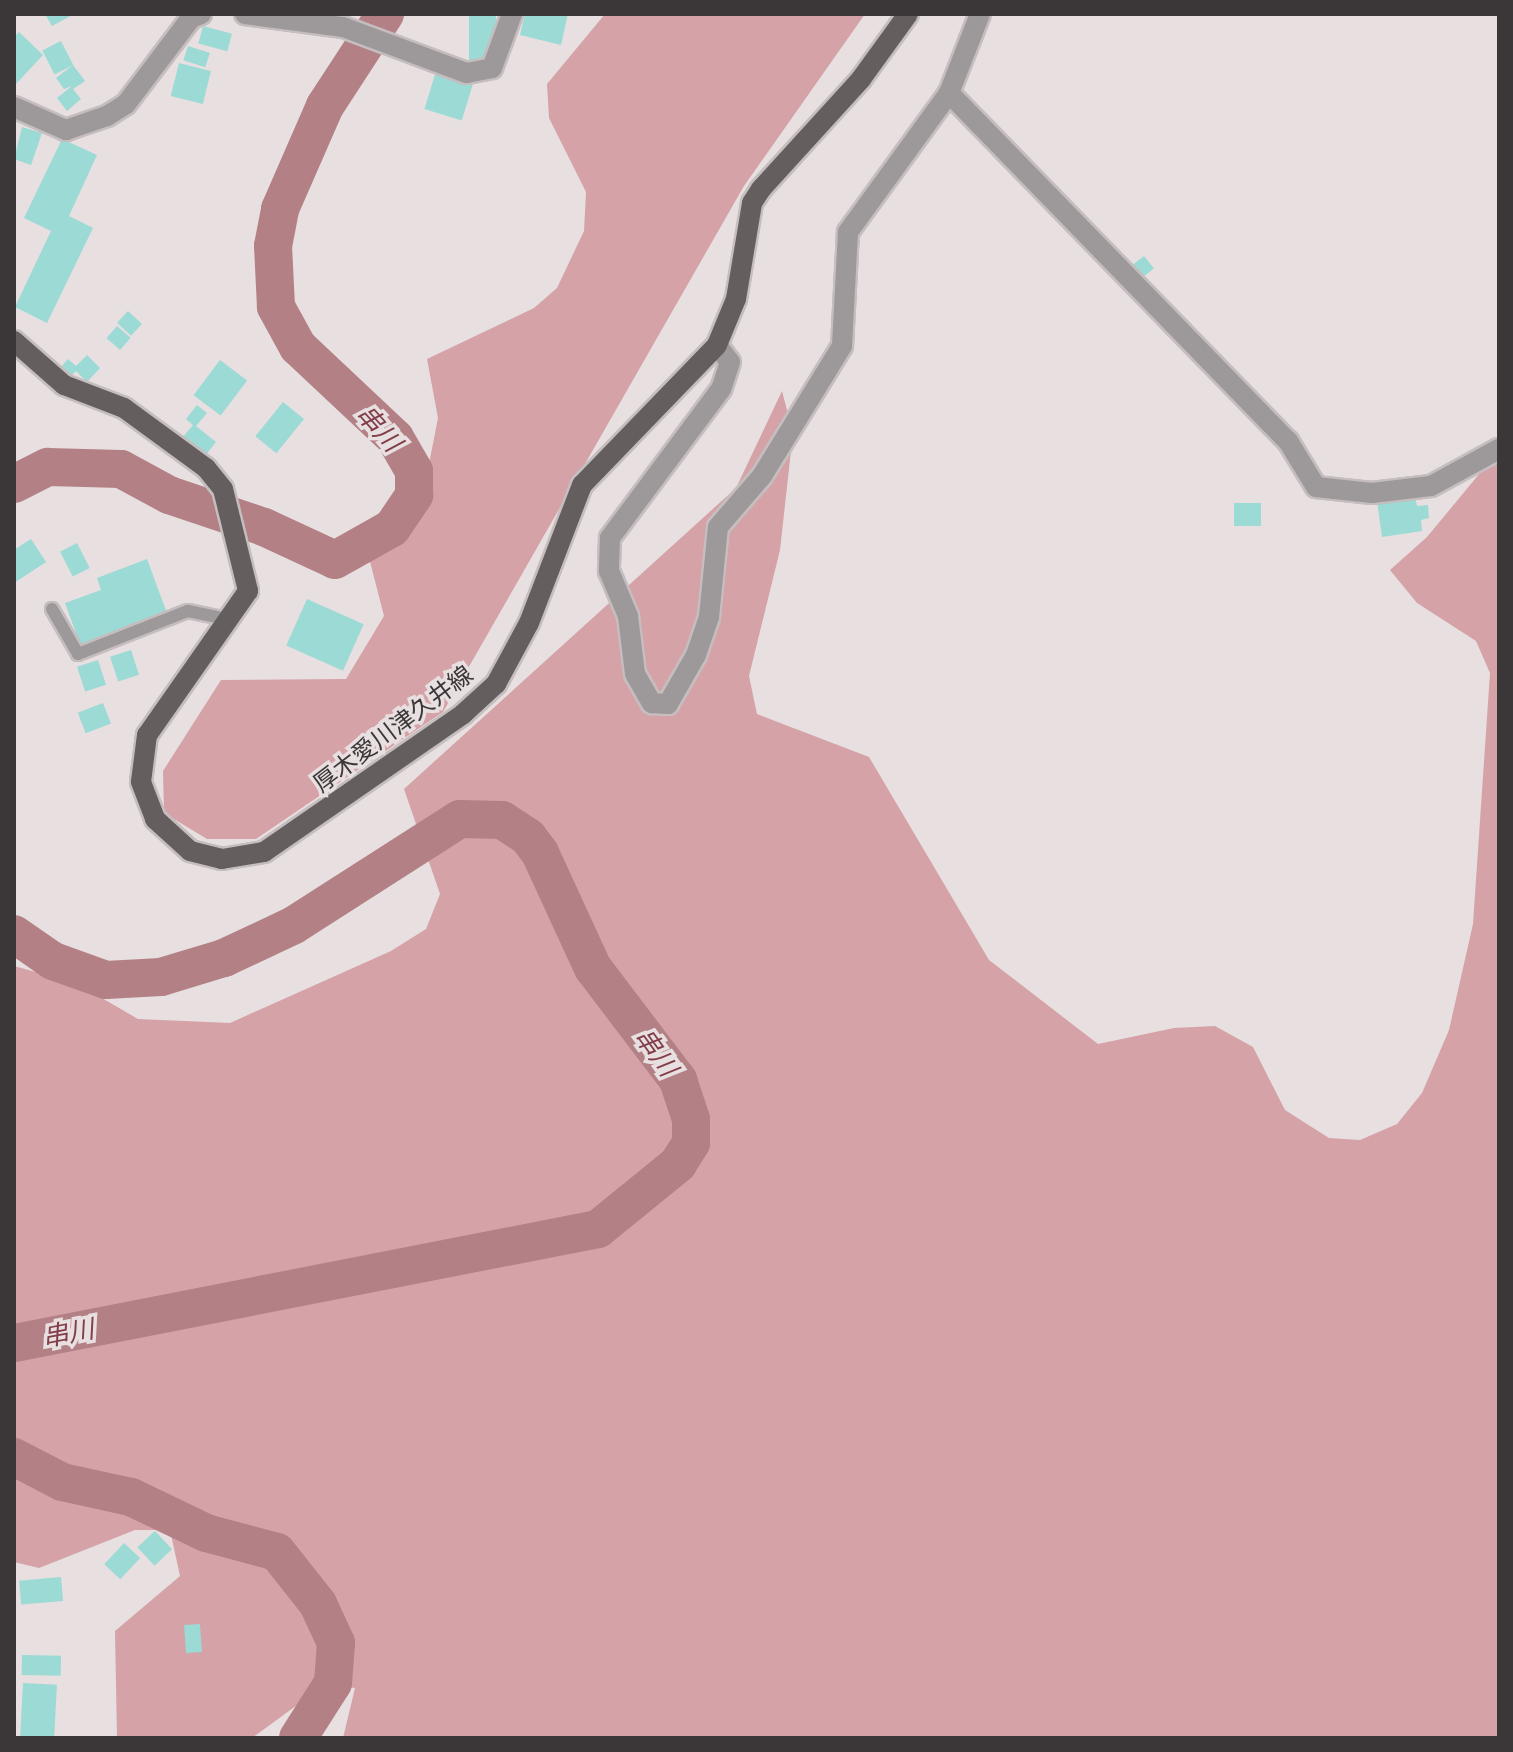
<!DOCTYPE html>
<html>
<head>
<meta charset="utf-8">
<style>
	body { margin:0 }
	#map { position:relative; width:1513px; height:1752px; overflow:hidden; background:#e8dfe0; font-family:"Archivo Narrow","Noto Sans JP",sans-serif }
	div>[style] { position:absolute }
	.green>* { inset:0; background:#d4a2a7 }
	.river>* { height:38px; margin:-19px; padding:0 19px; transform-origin:19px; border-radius:19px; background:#b38085 }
	.building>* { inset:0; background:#9bdad5; transform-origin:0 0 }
	.roads { filter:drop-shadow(2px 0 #c5bdbe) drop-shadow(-2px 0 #c5bdbe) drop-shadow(0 2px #c5bdbe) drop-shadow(0 -2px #c5bdbe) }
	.lane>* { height:12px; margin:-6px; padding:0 6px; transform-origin:6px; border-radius:6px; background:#9d999a }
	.street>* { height:20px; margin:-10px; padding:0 10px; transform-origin:10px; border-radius:10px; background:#9d999a }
	.primary>* { height:20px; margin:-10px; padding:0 10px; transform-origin:10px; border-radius:10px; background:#645e5e }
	span { translate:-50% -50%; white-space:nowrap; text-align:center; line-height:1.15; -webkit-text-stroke:7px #e8dfe0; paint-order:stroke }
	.street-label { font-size:24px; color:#3b3738 }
	.water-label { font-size:26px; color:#813e48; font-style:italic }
	.frame { position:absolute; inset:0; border:16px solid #3b3738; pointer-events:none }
</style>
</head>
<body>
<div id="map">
	<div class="green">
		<div style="clip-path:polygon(605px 14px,865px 14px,744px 186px,443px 712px,256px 839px,207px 839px,164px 813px,163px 771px,221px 680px,346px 679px,384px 616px,366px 546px,427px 474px,438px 418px,427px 359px,534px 308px,557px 288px,584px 231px,586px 192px,549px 118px,547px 84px)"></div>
		<div style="clip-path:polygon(782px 391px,793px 433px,780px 550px,749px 676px,757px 714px,869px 757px,989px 960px,1098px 1044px,1174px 1028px,1215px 1026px,1253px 1047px,1285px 1110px,1329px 1138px,1360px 1140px,1397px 1124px,1422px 1093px,1449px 1030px,1473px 924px,1490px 673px,1476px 641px,1417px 603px,1390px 570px,1427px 537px,1499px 450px,1499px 1738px,343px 1738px,355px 1688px,326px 1684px,252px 1738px,117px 1738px,115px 1631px,180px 1576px,170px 1530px,135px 1530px,39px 1568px,14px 1562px,14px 966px,76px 983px,138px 1019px,230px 1023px,391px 951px,426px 929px,440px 894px,404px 789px,736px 488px)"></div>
	</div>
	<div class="river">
		<div style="left:14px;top:484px;width:38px;rotate:-27deg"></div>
		<div style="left:48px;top:467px;width:73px;rotate:1.6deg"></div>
		<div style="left:121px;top:469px;width:55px;rotate:28.4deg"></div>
		<div style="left:169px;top:495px;width:100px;rotate:18.6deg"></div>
		<div style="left:264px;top:527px;width:78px;rotate:24.9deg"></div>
		<div style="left:335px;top:560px;width:65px;rotate:-29.3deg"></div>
		<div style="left:392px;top:528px;width:40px;rotate:-56deg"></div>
		<div style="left:414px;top:495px;width:24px;rotate:-90deg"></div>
		<div style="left:414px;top:471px;width:38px;rotate:-120deg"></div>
		<div style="left:395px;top:438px;width:133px;rotate:-136.8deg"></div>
		<div style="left:298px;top:347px;width:46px;rotate:-118.8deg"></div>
		<div style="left:276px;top:307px;width:61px;rotate:-92.8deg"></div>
		<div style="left:273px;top:246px;width:38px;rotate:-79deg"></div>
		<div style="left:280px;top:209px;width:112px;rotate:-66.4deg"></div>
		<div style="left:325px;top:106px;width:110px;rotate:-56.9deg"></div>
		<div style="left:14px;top:934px;width:47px;rotate:34.7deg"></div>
		<div style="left:53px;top:961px;width:56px;rotate:19.7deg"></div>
		<div style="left:106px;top:980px;width:55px;rotate:-3.1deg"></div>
		<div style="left:161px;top:977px;width:66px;rotate:-16.8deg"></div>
		<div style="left:224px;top:958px;width:77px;rotate:-25.2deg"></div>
		<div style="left:294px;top:925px;width:197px;rotate:-32.6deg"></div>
		<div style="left:460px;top:819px;width:42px;rotate:1.4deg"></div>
		<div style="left:502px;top:820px;width:31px;rotate:33deg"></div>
		<div style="left:528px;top:837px;width:20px;rotate:53deg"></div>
		<div style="left:540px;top:853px;width:127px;rotate:65.3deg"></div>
		<div style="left:593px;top:968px;width:141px;rotate:52.8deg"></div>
		<div style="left:678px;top:1080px;width:41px;rotate:71.6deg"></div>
		<div style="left:691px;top:1119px;width:24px;rotate:90deg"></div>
		<div style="left:691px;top:1143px;width:25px;rotate:122deg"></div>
		<div style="left:678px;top:1164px;width:103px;rotate:140.9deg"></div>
		<div style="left:598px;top:1229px;width:595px;rotate:168.95deg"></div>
		<div style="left:14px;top:1457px;width:54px;rotate:27.5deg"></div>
		<div style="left:62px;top:1482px;width:71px;rotate:12.3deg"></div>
		<div style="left:131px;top:1497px;width:83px;rotate:25.6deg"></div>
		<div style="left:206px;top:1533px;width:73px;rotate:15deg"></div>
		<div style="left:277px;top:1552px;width:66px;rotate:51.7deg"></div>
		<div style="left:318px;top:1604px;width:43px;rotate:65.2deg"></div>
		<div style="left:336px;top:1643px;width:40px;rotate:94.3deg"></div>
		<div style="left:333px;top:1683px;width:65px;rotate:122.5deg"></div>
	</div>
	<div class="building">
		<div style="clip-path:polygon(45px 14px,74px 14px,52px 26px)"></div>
		<div style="left:469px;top:14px;width:27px;height:46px"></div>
		<div style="clip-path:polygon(525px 14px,568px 14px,561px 45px,520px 35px)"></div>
		<div style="left:203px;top:26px;width:30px;height:18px;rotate:15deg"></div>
		<div style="clip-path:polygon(19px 32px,43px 55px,14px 86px,14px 37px)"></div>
		<div style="left:61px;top:41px;width:27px;height:21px;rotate:63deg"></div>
		<div style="left:188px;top:46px;width:23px;height:15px;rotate:18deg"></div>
		<div style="left:179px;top:63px;width:33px;height:34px;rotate:14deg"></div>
		<div style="clip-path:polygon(73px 65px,85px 81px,73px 89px,81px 99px,67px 111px,57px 98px,72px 86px,64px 89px,56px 78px)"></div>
		<div style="left:437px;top:68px;width:39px;height:43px;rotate:17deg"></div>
		<div style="clip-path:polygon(22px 127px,42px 133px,31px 165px,14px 159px)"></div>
		<div style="clip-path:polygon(62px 139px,97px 155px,69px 216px,93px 228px,47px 323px,15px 307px,51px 231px,24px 218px)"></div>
		<div style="left:1144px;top:256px;width:16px;height:16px;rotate:52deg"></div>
		<div style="left:128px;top:311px;width:19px;height:16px;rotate:43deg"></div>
		<div style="left:117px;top:326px;width:18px;height:16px;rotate:41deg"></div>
		<div style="clip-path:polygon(87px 355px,100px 368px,87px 382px,76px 371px,69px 378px,60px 368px,68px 359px,76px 366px)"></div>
		<div style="left:220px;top:360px;width:34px;height:44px;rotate:37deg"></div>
		<div style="left:283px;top:402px;width:27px;height:44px;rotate:39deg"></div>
		<div style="clip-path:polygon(197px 405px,207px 413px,196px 426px,216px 442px,206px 455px,183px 437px,193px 425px,186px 419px)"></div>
		<div style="clip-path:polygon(1415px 496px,1417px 506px,1428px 505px,1429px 518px,1421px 520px,1422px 531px,1382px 537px,1377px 501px)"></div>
		<div style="left:1234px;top:503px;width:27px;height:23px"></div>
		<div style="clip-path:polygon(31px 539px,46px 562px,14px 583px,14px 550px)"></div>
		<div style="left:77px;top:543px;width:28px;height:19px;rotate:63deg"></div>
		<div style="clip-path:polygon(147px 559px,168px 616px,81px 647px,65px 603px,101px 590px,97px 578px)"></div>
		<div style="left:307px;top:599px;width:62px;height:51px;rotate:24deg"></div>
		<div style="left:131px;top:650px;width:26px;height:22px;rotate:72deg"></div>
		<div style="left:98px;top:660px;width:26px;height:22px;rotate:72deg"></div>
		<div style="left:103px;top:703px;width:22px;height:27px;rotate:69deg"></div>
		<div style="left:155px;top:1531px;width:25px;height:24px;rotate:47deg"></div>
		<div style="left:124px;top:1543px;width:22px;height:29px;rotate:43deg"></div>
		<div style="left:61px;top:1577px;width:24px;height:42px;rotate:85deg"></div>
		<div style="left:200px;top:1624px;width:28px;height:16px;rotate:86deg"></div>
		<div style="left:22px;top:1655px;width:39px;height:20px;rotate:1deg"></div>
		<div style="left:23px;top:1683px;width:34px;height:55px;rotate:3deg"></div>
	</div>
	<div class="roads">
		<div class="lane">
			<div style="left:52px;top:609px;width:52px;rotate:60deg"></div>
			<div style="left:78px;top:654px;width:118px;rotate:-21.4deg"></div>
			<div style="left:188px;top:611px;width:45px;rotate:11.6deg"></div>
		</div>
		<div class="street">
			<div style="left:245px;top:14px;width:99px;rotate:7.6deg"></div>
			<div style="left:343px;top:27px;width:132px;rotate:20.4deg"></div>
			<div style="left:467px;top:73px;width:25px;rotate:-11deg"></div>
			<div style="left:492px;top:68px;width:58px;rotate:-69.7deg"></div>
			<div style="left:949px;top:93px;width:486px;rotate:45.8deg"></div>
			<div style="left:1288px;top:441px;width:54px;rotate:58.7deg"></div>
			<div style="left:1316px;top:487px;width:56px;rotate:6.1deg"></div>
			<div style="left:1372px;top:493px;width:59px;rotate:-6.8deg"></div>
			<div style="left:1431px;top:486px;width:77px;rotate:-28.6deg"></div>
			<div style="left:14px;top:107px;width:57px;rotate:23.9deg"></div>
			<div style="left:66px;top:130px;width:43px;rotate:-18.9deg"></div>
			<div style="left:107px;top:116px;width:22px;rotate:-32deg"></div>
			<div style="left:126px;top:104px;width:108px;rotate:-52.9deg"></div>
			<div style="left:191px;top:18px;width:11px;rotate:-22deg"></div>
			<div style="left:717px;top:345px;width:21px;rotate:53deg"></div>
			<div style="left:730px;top:362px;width:28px;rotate:108deg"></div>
			<div style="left:721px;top:389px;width:186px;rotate:126.7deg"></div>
			<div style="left:610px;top:538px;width:33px;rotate:92deg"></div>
			<div style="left:609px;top:571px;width:49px;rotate:67.1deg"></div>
			<div style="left:628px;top:616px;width:58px;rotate:83.1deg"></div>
			<div style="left:635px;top:674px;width:34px;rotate:60deg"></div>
			<div style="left:652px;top:703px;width:16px;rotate:4deg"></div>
			<div style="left:668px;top:704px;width:56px;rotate:-60.3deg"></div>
			<div style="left:696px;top:655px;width:40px;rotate:-71.1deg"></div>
			<div style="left:709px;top:617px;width:90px;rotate:-84.3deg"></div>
			<div style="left:718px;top:527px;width:67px;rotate:-49.2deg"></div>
			<div style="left:762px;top:476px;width:153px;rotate:-58.4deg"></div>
			<div style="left:842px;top:346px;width:114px;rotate:-87deg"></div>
			<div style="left:848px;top:232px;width:172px;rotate:-54deg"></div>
			<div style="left:949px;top:93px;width:85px;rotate:-68.6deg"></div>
		</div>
		<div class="primary">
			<div style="left:14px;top:341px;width:67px;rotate:41.3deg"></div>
			<div style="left:64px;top:385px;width:64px;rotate:21deg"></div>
			<div style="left:124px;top:408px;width:102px;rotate:36.2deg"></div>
			<div style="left:206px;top:468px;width:27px;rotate:51deg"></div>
			<div style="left:223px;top:489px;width:105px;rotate:76.2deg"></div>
			<div style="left:248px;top:591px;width:176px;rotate:125deg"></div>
			<div style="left:147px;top:735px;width:47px;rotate:97.3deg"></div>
			<div style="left:141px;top:782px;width:40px;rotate:69deg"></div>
			<div style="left:155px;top:819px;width:47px;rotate:42.4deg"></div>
			<div style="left:190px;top:851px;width:33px;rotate:14deg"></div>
			<div style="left:222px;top:859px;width:43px;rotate:-9.5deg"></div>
			<div style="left:264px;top:852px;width:242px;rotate:-34.7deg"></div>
			<div style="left:463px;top:714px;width:45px;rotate:-42.3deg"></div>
			<div style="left:496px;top:684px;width:69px;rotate:-61.6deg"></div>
			<div style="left:529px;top:623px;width:148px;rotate:-69deg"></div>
			<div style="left:582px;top:485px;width:194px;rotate:-46deg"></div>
			<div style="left:717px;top:345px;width:50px;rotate:-67.6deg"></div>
			<div style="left:736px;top:299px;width:97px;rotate:-80.5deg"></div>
			<div style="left:752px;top:203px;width:17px;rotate:-57deg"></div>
			<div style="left:761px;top:189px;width:149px;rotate:-47.7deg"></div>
			<div style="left:861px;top:79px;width:80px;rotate:-54.1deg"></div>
		</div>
	</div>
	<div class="street-label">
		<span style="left:393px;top:729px;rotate:-37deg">厚木愛川津久井線</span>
	</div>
	<div class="water-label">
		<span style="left:379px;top:428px;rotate:48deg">串川</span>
		<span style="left:656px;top:1052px;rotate:54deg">串川</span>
		<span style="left:68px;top:1333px;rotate:-11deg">串川</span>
	</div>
	<div class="frame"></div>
</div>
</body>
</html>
